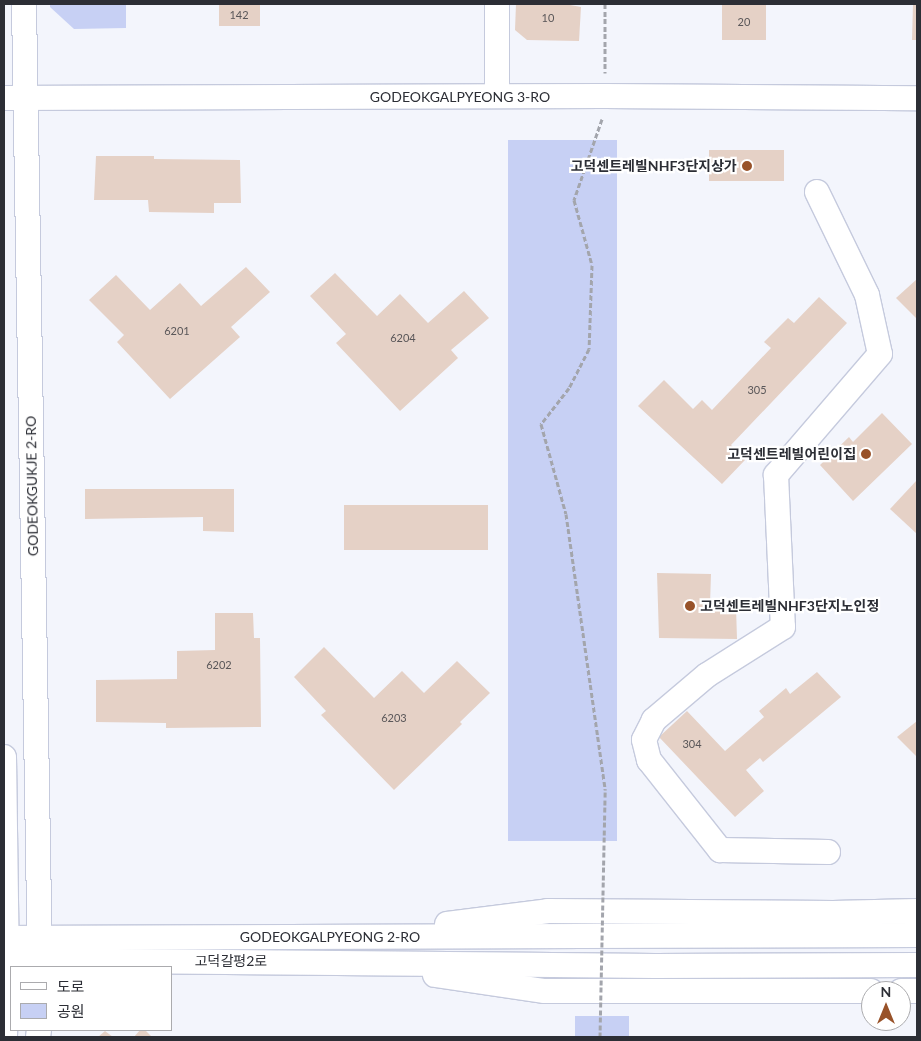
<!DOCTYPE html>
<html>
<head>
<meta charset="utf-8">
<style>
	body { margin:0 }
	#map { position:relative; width:921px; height:1041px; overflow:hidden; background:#f3f5fc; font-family:Lato,"Noto Sans KR",sans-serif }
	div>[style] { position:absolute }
	.green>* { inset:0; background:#c7d0f4; transform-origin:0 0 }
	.building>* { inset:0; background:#e5d1c6; transform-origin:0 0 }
	.path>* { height:3px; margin-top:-1.5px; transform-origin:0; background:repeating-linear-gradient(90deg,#a3a5ac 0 5px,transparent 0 7.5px) }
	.roads { filter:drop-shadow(1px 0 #c5cadd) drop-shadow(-1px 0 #c5cadd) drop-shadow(0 1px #c5cadd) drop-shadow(0 -1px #c5cadd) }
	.minor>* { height:24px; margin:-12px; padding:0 12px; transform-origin:12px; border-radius:12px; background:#fff }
	.path-bridge>* { height:3px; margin-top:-1.5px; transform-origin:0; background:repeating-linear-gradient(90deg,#a3a5ac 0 5px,transparent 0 7.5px) }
	.dots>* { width:14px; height:14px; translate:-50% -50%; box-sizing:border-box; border:2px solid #fff; border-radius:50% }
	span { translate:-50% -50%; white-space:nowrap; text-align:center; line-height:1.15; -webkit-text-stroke:4.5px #fff; paint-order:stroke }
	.number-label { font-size:11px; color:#5a5759 }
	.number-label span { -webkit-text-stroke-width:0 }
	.street-label { font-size:14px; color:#2c2e35 }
	.poi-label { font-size:14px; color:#2c2e35; font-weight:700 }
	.right { translate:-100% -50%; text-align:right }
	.left { translate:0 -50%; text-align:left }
	.frame { position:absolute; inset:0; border:5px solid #2c2e35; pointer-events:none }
	.legend { position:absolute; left:10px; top:966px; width:162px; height:65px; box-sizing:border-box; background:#fff; border:1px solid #ababae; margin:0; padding:6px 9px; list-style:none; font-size:15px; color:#2c2e35 }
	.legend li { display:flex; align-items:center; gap:10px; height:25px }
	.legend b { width:25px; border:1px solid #ababae }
	.north { position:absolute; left:861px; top:981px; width:50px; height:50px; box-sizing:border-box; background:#fff; border:1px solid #ababae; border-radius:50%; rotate:0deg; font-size:14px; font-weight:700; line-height:20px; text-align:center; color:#2c2e35 }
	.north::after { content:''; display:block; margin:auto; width:18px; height:22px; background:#985229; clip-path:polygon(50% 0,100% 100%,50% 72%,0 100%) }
</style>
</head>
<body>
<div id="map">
	<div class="green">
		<div style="clip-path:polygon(50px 4px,126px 4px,126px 28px,74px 29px,50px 7px)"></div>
		<div style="left:617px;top:140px;width:701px;height:109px;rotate:90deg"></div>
		<div style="left:629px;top:1016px;width:21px;height:54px;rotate:90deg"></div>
	</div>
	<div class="building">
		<div style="left:219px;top:4px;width:41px;height:22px"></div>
		<div style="clip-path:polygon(516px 4px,565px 4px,581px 7px,579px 41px,527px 40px,515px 30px)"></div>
		<div style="left:722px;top:4px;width:44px;height:36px"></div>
		<div style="clip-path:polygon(913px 4px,917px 4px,917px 40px,912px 40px)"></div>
		<div style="left:709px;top:150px;width:75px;height:31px"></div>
		<div style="clip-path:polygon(96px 156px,154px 156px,154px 159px,240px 160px,241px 203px,214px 203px,214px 213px,149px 212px,148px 200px,94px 200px)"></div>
		<div style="clip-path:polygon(246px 267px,270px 292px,231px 327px,240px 337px,170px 399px,117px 342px,124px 335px,89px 300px,116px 275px,150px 310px,180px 283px,201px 306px)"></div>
		<div style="clip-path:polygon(335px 273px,377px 316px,400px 294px,428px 323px,464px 291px,489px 318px,451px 350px,458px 358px,400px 411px,336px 343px,346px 334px,310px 296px)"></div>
		<div style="clip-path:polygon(917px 279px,917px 319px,896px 298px)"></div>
		<div style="clip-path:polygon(819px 297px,847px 323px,731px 445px,745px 460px,722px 484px,638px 406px,664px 380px,693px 409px,702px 400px,712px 410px,771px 348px,764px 342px,788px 318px,794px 323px)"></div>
		<div style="clip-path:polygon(882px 413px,912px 444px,853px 501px,820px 465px,849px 437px,853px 442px)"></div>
		<div style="clip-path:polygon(917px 480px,917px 534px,890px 509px)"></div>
		<div style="clip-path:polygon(85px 489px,234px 489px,234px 532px,203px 531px,203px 517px,85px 519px)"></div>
		<div style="left:488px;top:505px;width:45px;height:144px;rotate:90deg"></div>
		<div style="clip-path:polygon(657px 573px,711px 574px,710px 605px,736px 607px,737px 639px,659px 638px)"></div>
		<div style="clip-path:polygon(215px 613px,253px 613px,254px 638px,260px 638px,261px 727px,166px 728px,166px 723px,96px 722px,96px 680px,177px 679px,177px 651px,215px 650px)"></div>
		<div style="clip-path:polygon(324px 647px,374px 698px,402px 671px,424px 693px,457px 661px,490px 693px,460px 722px,462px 724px,394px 790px,321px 715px,326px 711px,294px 677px)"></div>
		<div style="clip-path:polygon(817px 672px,841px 697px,763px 762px,760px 758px,746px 770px,764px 791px,735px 817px,659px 737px,687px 711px,725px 751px,764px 717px,759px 711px,786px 688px,790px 694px)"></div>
		<div style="clip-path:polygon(917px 721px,917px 757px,897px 737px)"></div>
		<div style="clip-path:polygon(140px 1030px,145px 1030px,152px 1037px,134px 1037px)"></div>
		<div style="clip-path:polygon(105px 1031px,113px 1037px,98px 1037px)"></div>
	</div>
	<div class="path">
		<div style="left:605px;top:4px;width:69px;rotate:90deg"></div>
		<div style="left:602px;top:119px;width:86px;rotate:109.1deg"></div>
		<div style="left:574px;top:200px;width:67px;rotate:74.5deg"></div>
		<div style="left:592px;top:265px;width:84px;rotate:92deg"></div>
		<div style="left:589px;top:349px;width:44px;rotate:117.1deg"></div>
		<div style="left:569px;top:388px;width:46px;rotate:127.9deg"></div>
		<div style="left:541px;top:424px;width:93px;rotate:74.5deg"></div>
		<div style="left:566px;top:514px;width:278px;rotate:81.9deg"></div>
	</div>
	<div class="roads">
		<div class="minor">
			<div style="left:24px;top:4px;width:963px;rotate:89.05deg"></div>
			<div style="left:497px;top:96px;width:92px;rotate:-90deg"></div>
			<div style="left:4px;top:98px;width:601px;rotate:-0.19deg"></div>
			<div style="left:605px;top:96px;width:312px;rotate:0.4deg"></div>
			<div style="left:817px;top:192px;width:114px;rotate:64.1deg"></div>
			<div style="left:867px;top:295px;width:60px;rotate:77.6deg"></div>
			<div style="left:880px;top:354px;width:160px;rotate:130.7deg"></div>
			<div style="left:776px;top:475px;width:152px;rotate:87.4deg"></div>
			<div style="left:783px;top:627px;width:90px;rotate:147.7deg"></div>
			<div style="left:707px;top:675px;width:70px;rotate:139.7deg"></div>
			<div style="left:654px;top:720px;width:22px;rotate:117deg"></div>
			<div style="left:644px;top:740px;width:21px;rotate:76deg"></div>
			<div style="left:649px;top:760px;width:115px;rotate:51.7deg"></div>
			<div style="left:720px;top:850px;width:108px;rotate:1.1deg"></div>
			<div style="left:4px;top:757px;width:203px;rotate:89.2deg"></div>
			<div style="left:7px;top:960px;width:77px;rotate:91.5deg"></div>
			<div style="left:447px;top:924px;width:102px;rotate:-7.3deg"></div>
			<div style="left:548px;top:911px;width:285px;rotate:0.4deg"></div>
			<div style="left:833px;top:913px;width:84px;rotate:-1.4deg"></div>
			<div style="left:4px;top:938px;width:913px;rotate:-0.19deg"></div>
			<div style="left:4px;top:960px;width:651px;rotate:0.53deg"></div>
			<div style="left:655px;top:966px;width:262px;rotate:-0.2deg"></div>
			<div style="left:435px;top:975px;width:111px;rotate:8.3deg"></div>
			<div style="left:545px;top:991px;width:326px"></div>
			<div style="left:901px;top:991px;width:16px"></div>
			<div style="left:38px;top:1037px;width:7px;rotate:-82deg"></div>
		</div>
	</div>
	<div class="path-bridge">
		<div style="left:600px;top:1037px;width:248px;rotate:-88.8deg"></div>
	</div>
	<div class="dots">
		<div style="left:747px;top:166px;background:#985229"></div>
		<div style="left:866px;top:454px;background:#985229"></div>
		<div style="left:690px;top:606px;background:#985229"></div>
	</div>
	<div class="number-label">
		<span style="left:239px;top:15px">142</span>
		<span style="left:548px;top:18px">10</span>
		<span style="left:744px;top:22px">20</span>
		<span style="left:177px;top:331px">6201</span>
		<span style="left:403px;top:338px">6204</span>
		<span style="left:757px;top:390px">305</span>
		<span style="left:219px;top:665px">6202</span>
		<span style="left:394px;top:718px">6203</span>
		<span style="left:692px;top:744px">304</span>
	</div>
	<div class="street-label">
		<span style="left:460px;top:97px">GODEOKGALPYEONG 3-RO</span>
		<span style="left:32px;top:486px;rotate:-91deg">GODEOKGUKJE 2-RO</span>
		<span style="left:330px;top:937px">GODEOKGALPYEONG 2-RO</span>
		<span style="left:231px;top:961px">고덕갈평2로</span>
	</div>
	<div class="poi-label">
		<span class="right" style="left:737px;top:166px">고덕센트레빌NHF3단지상가</span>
		<span class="right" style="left:856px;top:454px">고덕센트레빌어린이집</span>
		<span class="left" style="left:700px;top:606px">고덕센트레빌NHF3단지노인정</span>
	</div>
	<div class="frame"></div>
	<ul class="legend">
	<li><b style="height:6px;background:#fff"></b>도로</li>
	<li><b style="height:14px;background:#c7d0f4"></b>공원</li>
	</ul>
	<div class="north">N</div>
</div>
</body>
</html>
